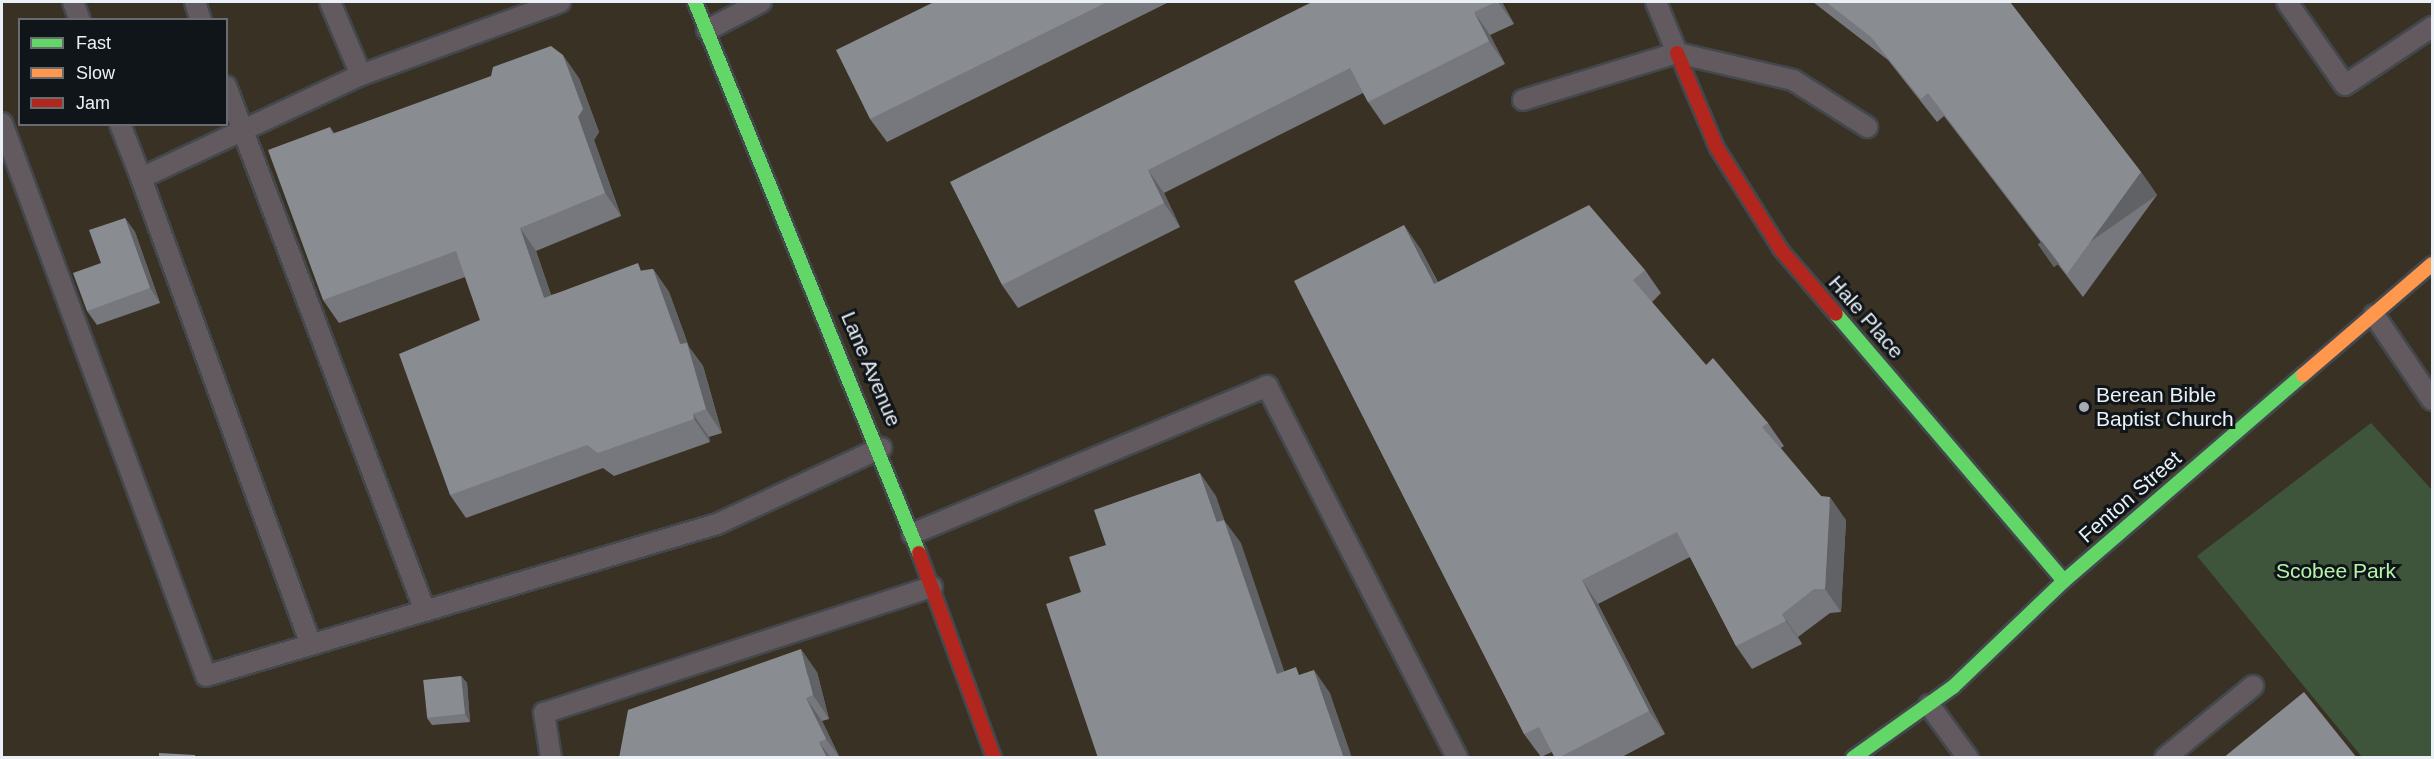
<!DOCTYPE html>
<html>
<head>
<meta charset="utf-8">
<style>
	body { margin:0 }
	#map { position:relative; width:2434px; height:759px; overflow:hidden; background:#272d32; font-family:Helvetica,sans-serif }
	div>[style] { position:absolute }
	.commercial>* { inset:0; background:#393124 }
	.green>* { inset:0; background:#3e553b }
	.roads { filter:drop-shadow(2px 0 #43484d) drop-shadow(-2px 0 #43484d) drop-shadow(0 2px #43484d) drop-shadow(0 -2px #43484d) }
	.lane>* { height:20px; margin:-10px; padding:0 10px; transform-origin:10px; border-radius:10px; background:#625a5f }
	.fast>* { height:14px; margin:-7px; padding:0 7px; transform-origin:7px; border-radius:7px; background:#63d668 }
	.slow>* { height:14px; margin:-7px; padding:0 7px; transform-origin:7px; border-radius:7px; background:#ff974d }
	.jam>* { height:14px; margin:-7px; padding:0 7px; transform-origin:7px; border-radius:7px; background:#b3261e }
	.wall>* { inset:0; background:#76787d }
	.shaded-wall>* { inset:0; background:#606266; transform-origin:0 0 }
	.building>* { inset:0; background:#898c91; transform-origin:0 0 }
	.dots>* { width:16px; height:16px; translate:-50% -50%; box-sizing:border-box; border:3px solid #101519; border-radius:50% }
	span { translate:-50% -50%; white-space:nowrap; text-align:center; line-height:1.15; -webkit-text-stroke:6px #101519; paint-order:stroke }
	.street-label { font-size:21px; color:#eaf1f6 }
	.poi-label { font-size:21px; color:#eaf1f6 }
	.left { translate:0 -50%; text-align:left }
	.park-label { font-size:21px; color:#b6f4a8 }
	.frame { position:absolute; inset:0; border:3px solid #eaf1f6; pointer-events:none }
	.legend { position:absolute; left:18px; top:18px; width:210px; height:108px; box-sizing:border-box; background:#101519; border:2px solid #676d71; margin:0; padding:8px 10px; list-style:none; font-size:18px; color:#eaf1f6 }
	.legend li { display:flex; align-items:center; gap:12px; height:30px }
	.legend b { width:30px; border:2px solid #676d71 }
</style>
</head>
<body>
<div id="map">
	<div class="commercial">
		<div style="clip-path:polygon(evenodd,2px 2px,2432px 2px,2432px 757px,2px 757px,2px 2px,20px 20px,226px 20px,226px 124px,20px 124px,20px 20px)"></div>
	</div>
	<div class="green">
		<div style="clip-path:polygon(2371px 423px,2432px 490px,2432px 757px,2362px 757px,2197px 556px)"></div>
	</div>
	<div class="roads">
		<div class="lane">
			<div style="left:73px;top:2px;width:19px;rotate:69deg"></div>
			<div style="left:195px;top:2px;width:19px;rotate:72deg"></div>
			<div style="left:330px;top:2px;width:79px;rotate:67deg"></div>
			<div style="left:361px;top:75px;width:212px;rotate:-20.1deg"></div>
			<div style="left:1656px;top:2px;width:55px;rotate:67.6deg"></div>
			<div style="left:2287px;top:2px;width:101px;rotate:55.1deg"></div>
			<div style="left:2345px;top:85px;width:105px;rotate:-33.7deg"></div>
			<div style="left:707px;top:30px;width:61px;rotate:-27.4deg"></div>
			<div style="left:226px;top:86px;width:561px;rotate:69.24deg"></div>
			<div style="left:1523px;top:100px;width:161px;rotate:-17deg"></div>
			<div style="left:1677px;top:53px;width:119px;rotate:13.1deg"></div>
			<div style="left:1793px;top:80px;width:88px;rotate:32.4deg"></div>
			<div style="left:2px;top:123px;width:589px;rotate:69.75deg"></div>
			<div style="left:206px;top:676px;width:533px;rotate:-16.57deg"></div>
			<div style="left:717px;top:524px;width:181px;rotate:-24.9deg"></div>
			<div style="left:120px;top:124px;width:58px;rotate:68.7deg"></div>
			<div style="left:2374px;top:315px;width:103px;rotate:55.7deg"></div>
			<div style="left:912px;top:534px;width:385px;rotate:-22.6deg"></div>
			<div style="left:1267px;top:386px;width:418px;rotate:62.9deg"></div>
			<div style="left:311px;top:645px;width:497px;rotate:-110deg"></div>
			<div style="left:141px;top:178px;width:243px;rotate:-25.1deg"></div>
			<div style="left:1929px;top:705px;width:66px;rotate:53.7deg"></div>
			<div style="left:551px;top:758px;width:46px;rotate:-98.8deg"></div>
			<div style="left:544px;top:713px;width:408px;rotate:-18deg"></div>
			<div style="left:2165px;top:758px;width:114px;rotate:-39.3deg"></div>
		</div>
		<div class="fast">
			<div style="left:695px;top:2px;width:595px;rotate:67.88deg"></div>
			<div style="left:1836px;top:314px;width:351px;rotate:49.5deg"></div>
			<div style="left:1853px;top:758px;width:123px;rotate:-35.4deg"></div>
			<div style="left:1953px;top:687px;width:153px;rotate:-43.7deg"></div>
			<div style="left:2064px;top:581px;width:316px;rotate:-40.8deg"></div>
		</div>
		<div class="slow">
			<div style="left:2303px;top:375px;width:170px;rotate:-40.7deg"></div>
		</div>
		<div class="jam">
			<div style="left:1677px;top:53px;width:103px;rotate:67.2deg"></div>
			<div style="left:1717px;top:148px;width:120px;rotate:57.9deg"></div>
			<div style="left:1781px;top:250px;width:84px;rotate:49.3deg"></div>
			<div style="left:919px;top:553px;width:218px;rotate:69.9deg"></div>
		</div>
	</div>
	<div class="wall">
		<div style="clip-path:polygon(934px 2px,1169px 2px,887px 142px,870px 119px)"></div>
		<div style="clip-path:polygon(1312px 2px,1502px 2px,1514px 24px,1490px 35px,1505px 64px,1384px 125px,1368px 102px,1363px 93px,1164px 193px,1180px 227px,1018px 308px,1002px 285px)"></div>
		<div style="clip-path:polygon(1813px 2px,2010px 2px,2141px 172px,2157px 195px,2083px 297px,1944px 116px,1937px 122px,1888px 60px)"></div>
		<div style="clip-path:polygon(579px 78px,599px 132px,594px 140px,621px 216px,536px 251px,551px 295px,644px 270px,653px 269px,669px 292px,689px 347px,703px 366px,722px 433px,709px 437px,710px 442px,614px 476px,603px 468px,466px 518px,450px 495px,480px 320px,465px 277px,339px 323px,323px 300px,330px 127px,334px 133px)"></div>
		<div style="clip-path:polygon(125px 218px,135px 232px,160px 303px,97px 325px,87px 311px)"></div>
		<div style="clip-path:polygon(1420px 248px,1438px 282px,1645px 270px,1661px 293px,1652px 302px,1706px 365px,1768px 423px,1784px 446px,1781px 448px,1821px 496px,1846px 520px,1841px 612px,1830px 613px,1798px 637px,1802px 644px,1752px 669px,1736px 646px,1690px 557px,1598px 604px,1665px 734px,1620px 758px,1555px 758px,1552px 752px,1541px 757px,1524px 734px)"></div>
		<div style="clip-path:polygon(817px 672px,829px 719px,822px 721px,840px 758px,619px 758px)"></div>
		<div style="clip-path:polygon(461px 676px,467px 683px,470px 722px,432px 725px,427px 718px)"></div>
	</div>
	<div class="shaded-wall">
		<div style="clip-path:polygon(1498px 2px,1502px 2px,1514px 24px)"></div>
		<div style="clip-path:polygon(1474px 12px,1490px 35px,1505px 64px,1489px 41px)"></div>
		<div style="clip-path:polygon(563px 55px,579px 78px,599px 132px,594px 140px,621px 216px,605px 193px,578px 117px)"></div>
		<div style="clip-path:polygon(1148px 170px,1164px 193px,1180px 227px,1164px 203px)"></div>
		<div style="left:2141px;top:172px;width:28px;height:126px;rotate:55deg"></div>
		<div style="clip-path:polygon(125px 218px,135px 232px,160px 303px,150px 288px)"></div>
		<div style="clip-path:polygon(1404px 225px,1420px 248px,1450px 307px,1434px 284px)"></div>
		<div style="clip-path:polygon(520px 228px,536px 251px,560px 321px,544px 298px)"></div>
		<div style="clip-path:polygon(653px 269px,669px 292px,689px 347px,703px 366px,722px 433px,706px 409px,680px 344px)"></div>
		<div style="clip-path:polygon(693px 414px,709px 437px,710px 442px,694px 419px)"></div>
		<div style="clip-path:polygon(1200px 473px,1216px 496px,1230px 536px,1224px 520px,1241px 543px,1293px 697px,1277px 674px,1217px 522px)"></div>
		<div style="clip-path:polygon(1830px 497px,1846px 520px,1841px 612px,1825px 589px)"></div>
		<div style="clip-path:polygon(1582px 580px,1598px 604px,1665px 734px,1649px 711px)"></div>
		<div style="clip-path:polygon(1782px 614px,1798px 637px,1802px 644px,1786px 621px)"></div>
		<div style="clip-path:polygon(801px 649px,817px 672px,829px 719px,813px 695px)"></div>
		<div style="clip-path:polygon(1314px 670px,1330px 693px,1352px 758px,1344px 758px)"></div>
		<div style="clip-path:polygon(461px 676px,467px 683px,470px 722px,465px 714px)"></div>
		<div style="clip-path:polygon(806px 698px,822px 721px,840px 758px,826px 739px)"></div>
		<div style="clip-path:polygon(819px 742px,831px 758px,827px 758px)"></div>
	</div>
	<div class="building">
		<div style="clip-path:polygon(934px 2px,1107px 2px,870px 119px,836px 50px)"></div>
		<div style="clip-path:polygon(1312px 2px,1496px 2px,1474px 12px,1489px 41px,1368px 102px,1350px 68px,1148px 170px,1164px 203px,1002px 285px,950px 182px)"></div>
		<div style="clip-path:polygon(1826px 2px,2010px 2px,2141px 172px,2067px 274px,1928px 93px,1921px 99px,1871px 37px)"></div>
		<div style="clip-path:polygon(551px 46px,563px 55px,583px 109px,578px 117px,605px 193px,520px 228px,544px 298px,638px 263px,641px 271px,653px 269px,680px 344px,687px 343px,706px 409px,693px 414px,694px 419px,598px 453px,587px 445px,450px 495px,399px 354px,480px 320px,456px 251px,323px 300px,268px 150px,330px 127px,332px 134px,491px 76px,493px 67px)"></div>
		<div style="clip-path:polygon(1589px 205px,1645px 270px,1633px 280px,1706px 365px,1713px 358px,1768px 423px,1762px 427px,1821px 496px,1830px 497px,1825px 589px,1814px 589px,1782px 614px,1786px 621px,1736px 646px,1677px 532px,1582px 580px,1649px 711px,1558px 758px,1555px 758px,1539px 727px,1524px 734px,1294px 281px,1404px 225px,1434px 284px)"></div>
		<div style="clip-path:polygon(125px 218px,150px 288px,87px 311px,73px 273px,101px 263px,89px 230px)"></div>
		<div style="clip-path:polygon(1200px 473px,1217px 522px,1224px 520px,1277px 674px,1296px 667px,1299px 675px,1314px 670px,1344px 758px,1098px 758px,1046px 604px,1081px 592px,1069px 557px,1106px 545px,1094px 510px)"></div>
		<div style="clip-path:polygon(801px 649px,813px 695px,806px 698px,826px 739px,819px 742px,827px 758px,619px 758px,628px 710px)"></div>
		<div style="left:461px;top:676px;width:38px;height:38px;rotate:84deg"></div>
		<div style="clip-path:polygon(2304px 692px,2357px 758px,2223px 758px)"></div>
		<div style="clip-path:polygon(159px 753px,195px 755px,195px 758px,159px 758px)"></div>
	</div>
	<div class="dots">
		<div style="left:2084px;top:407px;background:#a6acb1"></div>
	</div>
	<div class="street-label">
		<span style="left:1866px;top:317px;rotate:49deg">Hale Place</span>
		<span style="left:871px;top:369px;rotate:67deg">Lane Avenue</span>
		<span style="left:2130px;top:497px;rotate:-41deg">Fenton Street</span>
	</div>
	<div class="poi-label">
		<span class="left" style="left:2096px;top:407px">Berean Bible<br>Baptist Church</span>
	</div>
	<div class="park-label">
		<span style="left:2336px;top:571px">Scobee Park</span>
	</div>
	<div class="frame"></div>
	<ul class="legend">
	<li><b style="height:8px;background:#63d668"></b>Fast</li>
	<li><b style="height:8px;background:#ff974d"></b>Slow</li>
	<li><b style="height:8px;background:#b3261e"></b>Jam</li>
	</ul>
</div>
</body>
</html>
